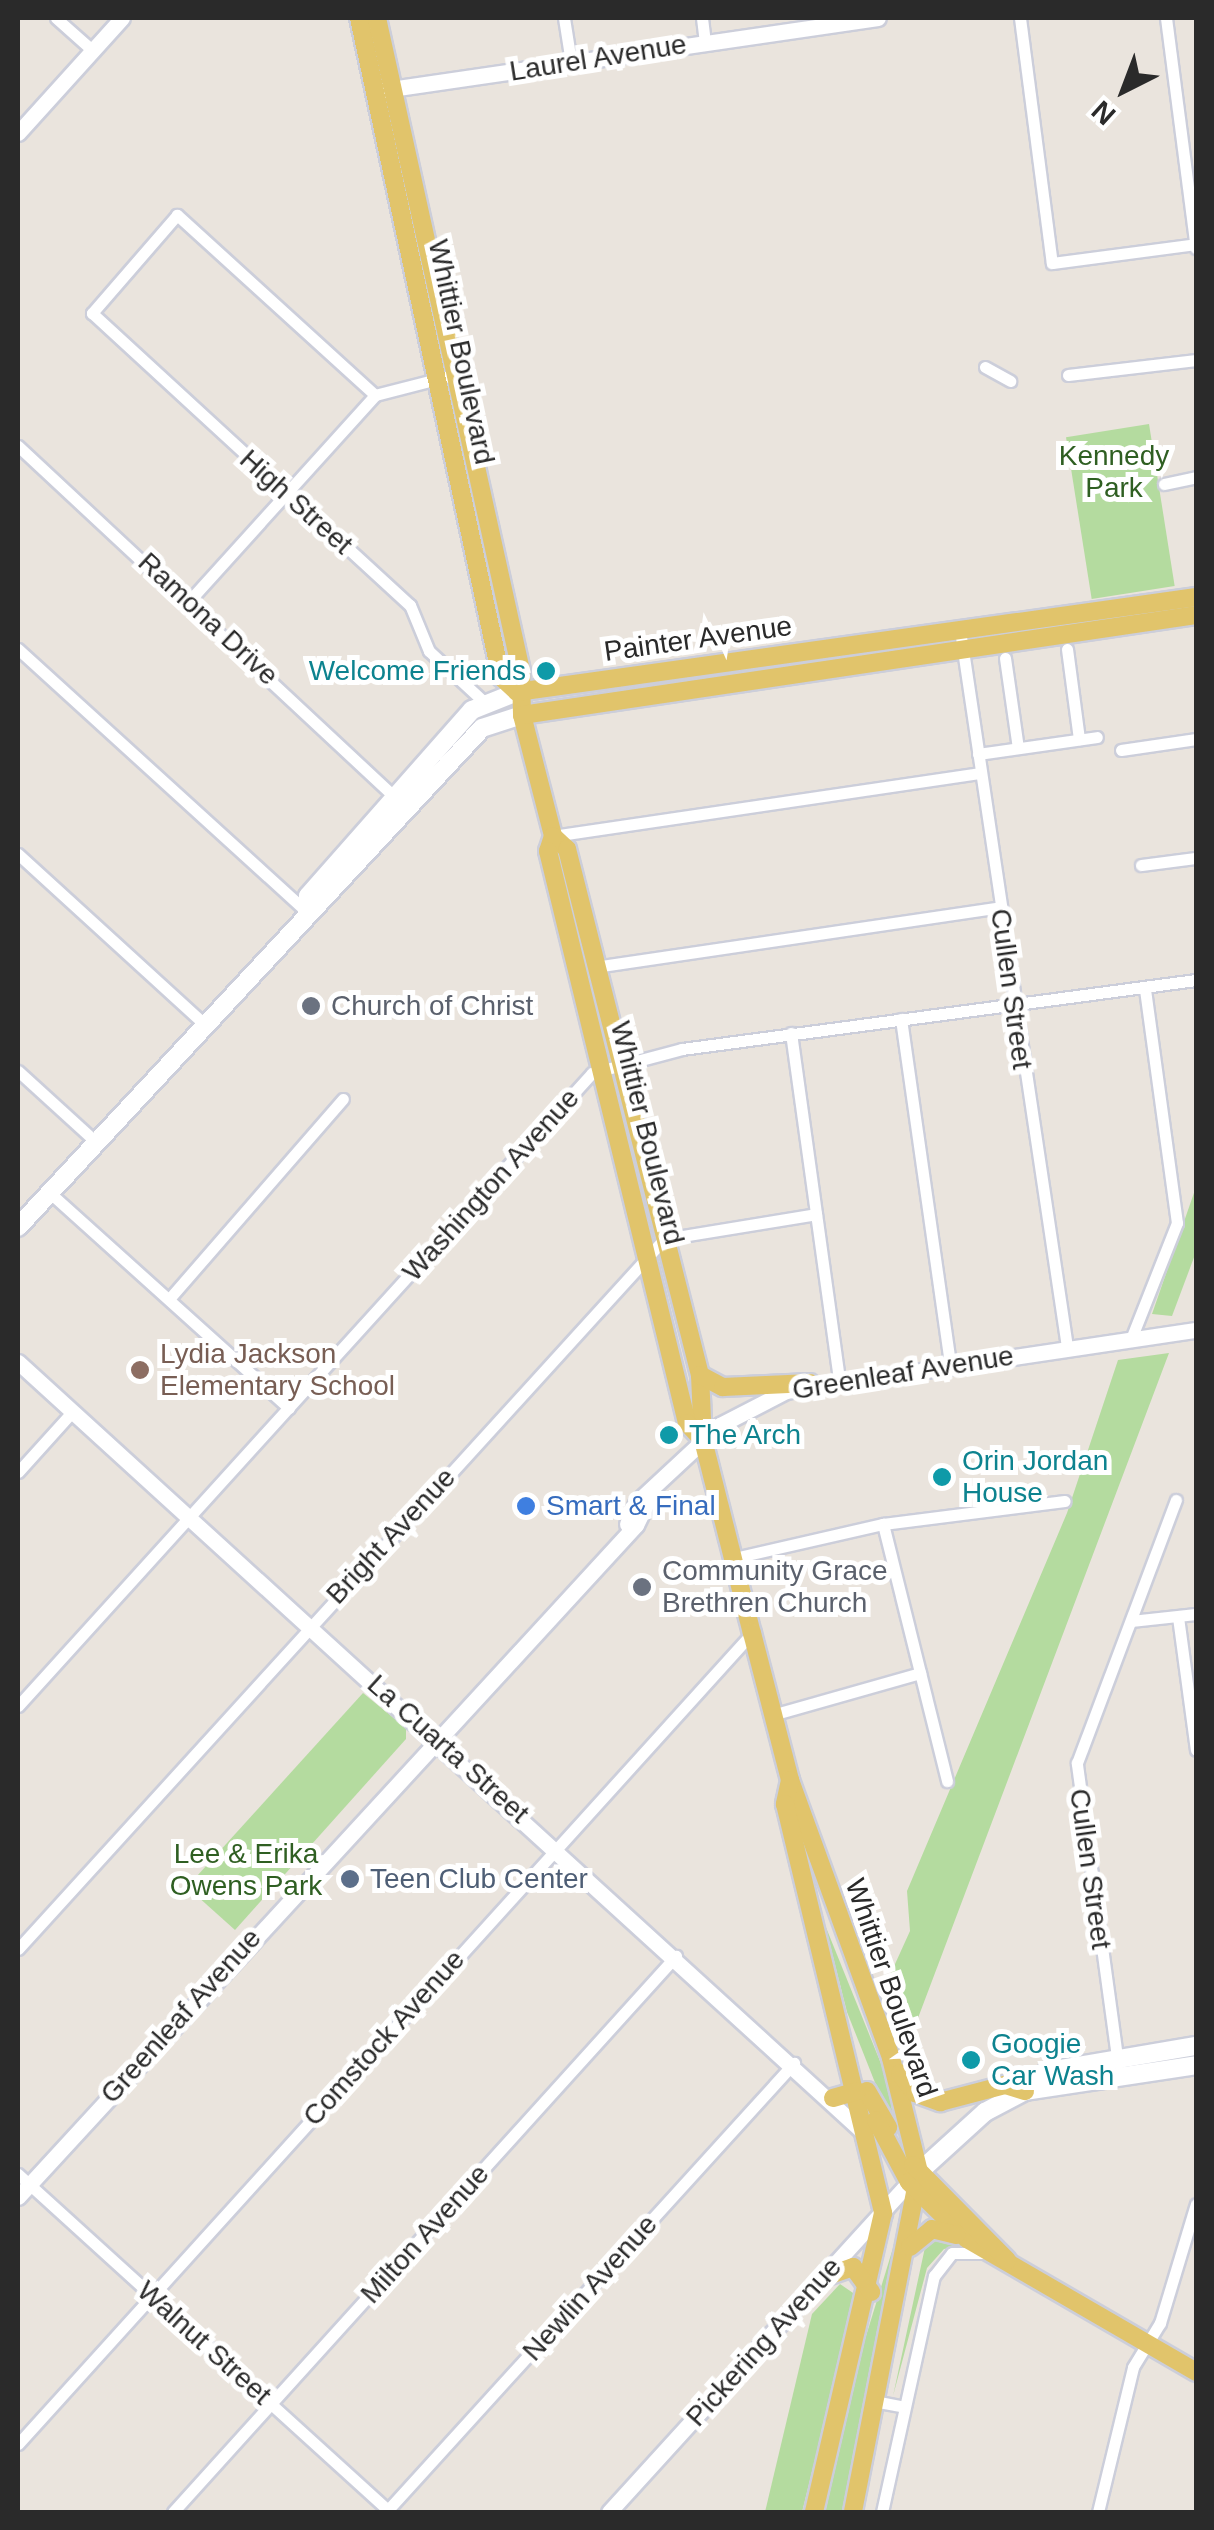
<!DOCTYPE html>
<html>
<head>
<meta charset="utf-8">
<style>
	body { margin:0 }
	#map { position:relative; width:1214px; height:2530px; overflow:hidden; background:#eae4dd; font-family:Arial,sans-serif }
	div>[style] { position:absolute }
	.green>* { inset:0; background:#b4db9f; transform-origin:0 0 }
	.roads { filter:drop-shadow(2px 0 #ccceda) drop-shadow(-2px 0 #ccceda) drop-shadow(0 2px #ccceda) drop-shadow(0 -2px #ccceda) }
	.minor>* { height:11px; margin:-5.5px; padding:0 5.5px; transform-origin:5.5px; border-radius:5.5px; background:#fff }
	.tertiary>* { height:15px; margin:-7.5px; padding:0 7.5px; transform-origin:7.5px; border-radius:7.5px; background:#fff }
	.secondary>* { height:18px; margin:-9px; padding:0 9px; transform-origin:9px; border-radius:9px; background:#fff }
	.primary>* { height:18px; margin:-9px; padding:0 9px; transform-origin:9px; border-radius:9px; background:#e1c46b }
	.dots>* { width:28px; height:28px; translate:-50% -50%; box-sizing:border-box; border:5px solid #fff; border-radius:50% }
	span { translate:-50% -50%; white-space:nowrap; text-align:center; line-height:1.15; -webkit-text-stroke:10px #fff; paint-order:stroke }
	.street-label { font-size:28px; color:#2a2a2a }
	.park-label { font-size:28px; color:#2f5f22 }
	.culture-label { font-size:28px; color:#0d838f }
	.right { translate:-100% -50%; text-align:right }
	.left { translate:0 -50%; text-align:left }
	.worship-label { font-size:28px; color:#5b616d }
	.education-label { font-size:28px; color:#785e54 }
	.shop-label { font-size:28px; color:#366cbe }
	.service-label { font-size:28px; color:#4e5e75 }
	.frame { position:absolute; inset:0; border:20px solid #2a2a2a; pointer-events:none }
	.north { position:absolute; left:1074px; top:40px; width:100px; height:100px; -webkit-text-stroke:8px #fff; paint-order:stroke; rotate:222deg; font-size:28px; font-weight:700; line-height:40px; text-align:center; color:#2a2a2a }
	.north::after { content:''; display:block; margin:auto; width:35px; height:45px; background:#2a2a2a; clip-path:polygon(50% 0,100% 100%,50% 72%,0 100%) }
</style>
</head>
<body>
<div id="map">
	<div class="green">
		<div style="left:1149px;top:424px;width:164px;height:84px;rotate:81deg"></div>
		<div style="clip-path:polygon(1196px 1187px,1196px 1252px,1172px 1316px,1152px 1314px)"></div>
		<div style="clip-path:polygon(1169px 1353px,915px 2026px,896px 2030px,900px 2007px,892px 2004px,888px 2015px,881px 1995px,910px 1931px,907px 1891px,1067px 1513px,1118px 1360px)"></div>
		<div style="clip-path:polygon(363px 1693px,406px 1728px,406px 1739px,235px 1930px,187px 1887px)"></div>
		<div style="clip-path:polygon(825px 1925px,886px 2076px,897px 2138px,847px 2012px)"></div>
		<div style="clip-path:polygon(901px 2222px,843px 2512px,823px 2512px,851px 2385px)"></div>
		<div style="clip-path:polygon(927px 2238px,963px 2246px,944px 2249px,927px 2268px,893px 2396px)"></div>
		<div style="clip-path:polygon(840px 2284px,856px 2295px,802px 2512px,765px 2512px,812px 2314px)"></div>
	</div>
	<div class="roads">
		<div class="minor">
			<div style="left:56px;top:18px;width:48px;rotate:41.6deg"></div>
			<div style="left:564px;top:18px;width:45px;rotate:81deg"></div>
			<div style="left:702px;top:18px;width:24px;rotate:83deg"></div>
			<div style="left:1020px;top:18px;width:247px;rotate:82.6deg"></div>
			<div style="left:1052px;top:263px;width:145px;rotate:-7.5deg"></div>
			<div style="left:1166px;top:18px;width:232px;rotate:82.6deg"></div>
			<div style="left:985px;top:367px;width:29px;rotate:29deg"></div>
			<div style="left:1068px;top:375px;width:129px;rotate:-6.7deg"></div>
			<div style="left:375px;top:395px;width:268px;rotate:-137.7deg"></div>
			<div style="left:177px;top:215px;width:130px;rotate:130.9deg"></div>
			<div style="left:92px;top:313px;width:432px;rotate:42.6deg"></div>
			<div style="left:410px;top:605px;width:50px;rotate:67.6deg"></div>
			<div style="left:429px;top:651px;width:74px;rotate:42.8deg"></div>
			<div style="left:18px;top:446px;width:521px;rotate:42.98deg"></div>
			<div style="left:1164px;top:484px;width:33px;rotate:-12deg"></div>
			<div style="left:190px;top:600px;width:276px;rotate:-47.9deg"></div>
			<div style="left:375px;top:395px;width:85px;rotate:-14.4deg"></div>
			<div style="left:960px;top:630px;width:725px;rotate:81.51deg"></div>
			<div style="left:18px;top:649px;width:391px;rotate:42.3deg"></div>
			<div style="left:1067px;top:649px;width:91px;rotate:82.4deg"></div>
			<div style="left:1005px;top:658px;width:91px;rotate:81.8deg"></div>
			<div style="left:1121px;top:750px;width:76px;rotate:-8.3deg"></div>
			<div style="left:978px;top:754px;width:120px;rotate:-8.1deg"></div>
			<div style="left:553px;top:836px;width:432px;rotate:-8.4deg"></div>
			<div style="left:18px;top:854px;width:249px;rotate:42.4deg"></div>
			<div style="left:1141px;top:865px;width:55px;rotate:-7.3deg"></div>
			<div style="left:595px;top:967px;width:408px;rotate:-8.4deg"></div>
			<div style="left:901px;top:1019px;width:348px;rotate:81.9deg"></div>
			<div style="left:791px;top:1033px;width:349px;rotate:82.1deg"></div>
			<div style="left:18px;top:1071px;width:104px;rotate:42.3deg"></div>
			<div style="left:49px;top:1192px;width:323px;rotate:42deg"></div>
			<div style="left:169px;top:1299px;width:265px;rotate:-49deg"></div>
			<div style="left:1131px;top:1339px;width:125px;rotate:-68.4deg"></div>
			<div style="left:1177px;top:1223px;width:237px;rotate:-97.8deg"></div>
			<div style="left:18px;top:1472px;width:82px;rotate:-48deg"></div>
			<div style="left:883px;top:1524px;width:265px;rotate:76deg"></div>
			<div style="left:734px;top:1558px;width:153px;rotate:-12.9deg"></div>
			<div style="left:883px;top:1524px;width:183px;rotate:-7.2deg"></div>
			<div style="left:1178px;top:1617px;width:134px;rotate:82.3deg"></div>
			<div style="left:1131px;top:1621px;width:65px;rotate:-6.1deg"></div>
			<div style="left:18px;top:1706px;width:854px;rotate:-47.8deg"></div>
			<div style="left:592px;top:1073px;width:93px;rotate:-14.9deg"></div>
			<div style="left:682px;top:1049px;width:519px;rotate:-7.65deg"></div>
			<div style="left:772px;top:1715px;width:154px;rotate:-15.8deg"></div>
			<div style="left:18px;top:1949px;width:960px;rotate:-47.7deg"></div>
			<div style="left:664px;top:1239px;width:154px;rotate:-9.3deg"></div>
			<div style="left:1118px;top:2064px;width:304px;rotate:-97.8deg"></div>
			<div style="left:1077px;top:1763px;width:281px;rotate:-69.4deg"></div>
			<div style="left:18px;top:2174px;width:503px;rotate:42.26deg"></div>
			<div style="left:879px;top:2402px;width:26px;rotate:11deg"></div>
			<div style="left:18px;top:2444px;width:1094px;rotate:-47.85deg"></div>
			<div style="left:173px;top:2512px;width:750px;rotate:-47.87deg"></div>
			<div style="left:386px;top:2512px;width:607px;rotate:-47.74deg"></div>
			<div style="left:882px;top:2512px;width:242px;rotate:-77.6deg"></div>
			<div style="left:934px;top:2276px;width:29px;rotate:-52deg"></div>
			<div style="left:952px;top:2253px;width:35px"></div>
			<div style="left:1098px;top:2512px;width:149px;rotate:-76.4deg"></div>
			<div style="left:1133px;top:2367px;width:52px;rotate:-58.5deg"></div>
			<div style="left:1160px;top:2323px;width:124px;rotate:-73.2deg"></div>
		</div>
		<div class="tertiary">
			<div style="left:377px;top:91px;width:506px;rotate:-8.29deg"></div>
			<div style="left:18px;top:133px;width:155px;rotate:-47.9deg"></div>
			<div style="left:18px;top:1362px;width:1143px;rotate:42.34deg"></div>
			<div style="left:627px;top:1524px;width:24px;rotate:-66deg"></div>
			<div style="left:637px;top:1502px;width:113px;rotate:-42.9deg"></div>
			<div style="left:720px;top:1425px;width:74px;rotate:-27.3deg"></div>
			<div style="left:786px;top:1391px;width:415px;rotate:-8.5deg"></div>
			<div style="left:18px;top:2197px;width:913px;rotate:-47.4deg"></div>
			<div style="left:636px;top:1525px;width:28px;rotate:-64deg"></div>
			<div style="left:609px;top:2512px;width:456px;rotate:-47.7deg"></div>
		</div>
		<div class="secondary">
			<div style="left:307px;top:912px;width:16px;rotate:-86deg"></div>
			<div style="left:308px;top:896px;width:248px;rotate:-48.6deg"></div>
			<div style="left:472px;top:710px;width:48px;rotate:-21.8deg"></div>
			<div style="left:18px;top:1227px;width:681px;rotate:-47.08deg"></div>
			<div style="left:482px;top:728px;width:42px;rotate:-18deg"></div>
			<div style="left:1025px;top:2091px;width:30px;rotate:-41deg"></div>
			<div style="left:1048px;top:2071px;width:150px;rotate:-9.6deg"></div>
			<div style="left:919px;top:2172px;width:89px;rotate:-42.3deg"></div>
			<div style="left:985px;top:2112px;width:45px;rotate:-27.7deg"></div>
			<div style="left:1025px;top:2091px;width:173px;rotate:-8.6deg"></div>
		</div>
		<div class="primary">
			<div style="left:359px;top:18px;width:674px;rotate:77.84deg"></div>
			<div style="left:501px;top:677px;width:22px;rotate:43deg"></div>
			<div style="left:377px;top:18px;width:669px;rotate:77.56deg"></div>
			<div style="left:521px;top:671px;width:44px;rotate:88.7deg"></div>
			<div style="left:522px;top:715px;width:125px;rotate:75.6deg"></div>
			<div style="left:553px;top:836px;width:19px;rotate:43deg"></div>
			<div style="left:567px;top:849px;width:543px;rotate:75.81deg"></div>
			<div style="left:700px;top:1375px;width:65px;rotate:87.4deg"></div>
			<div style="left:703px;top:1440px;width:199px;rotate:75.8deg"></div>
			<div style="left:752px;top:1633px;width:152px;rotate:75.5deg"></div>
			<div style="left:790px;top:1780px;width:296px;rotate:70deg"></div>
			<div style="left:891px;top:2058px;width:117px;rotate:76.2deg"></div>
			<div style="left:919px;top:2172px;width:346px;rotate:101deg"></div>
			<div style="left:517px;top:692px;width:686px;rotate:-7.96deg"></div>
			<div style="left:522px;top:715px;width:681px;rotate:-8.44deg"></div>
			<div style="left:553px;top:836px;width:16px;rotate:108deg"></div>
			<div style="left:548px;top:851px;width:589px;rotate:76.34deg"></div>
			<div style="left:687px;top:1423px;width:23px;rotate:47deg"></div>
			<div style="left:700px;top:1375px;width:26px;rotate:28deg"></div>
			<div style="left:723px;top:1387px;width:87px;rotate:-2.6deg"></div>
			<div style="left:790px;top:1780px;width:25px;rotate:102deg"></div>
			<div style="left:785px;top:1804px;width:421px;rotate:76.5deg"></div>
			<div style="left:883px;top:2213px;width:307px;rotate:103deg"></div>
			<div style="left:900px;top:2073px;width:25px;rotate:53deg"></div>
			<div style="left:915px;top:2093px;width:27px;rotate:20deg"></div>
			<div style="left:940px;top:2102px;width:67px;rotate:-14.7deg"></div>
			<div style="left:1005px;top:2085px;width:21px;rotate:17deg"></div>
			<div style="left:867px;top:2091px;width:42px;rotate:59.7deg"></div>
			<div style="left:833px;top:2098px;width:25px;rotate:-16deg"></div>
			<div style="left:876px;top:2120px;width:70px;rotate:62deg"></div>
			<div style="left:909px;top:2182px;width:81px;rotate:44.5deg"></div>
			<div style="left:967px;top:2239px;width:265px;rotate:30.1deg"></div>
			<div style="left:913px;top:2165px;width:134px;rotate:45.3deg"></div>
			<div style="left:910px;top:2247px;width:28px;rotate:-39deg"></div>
			<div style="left:932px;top:2229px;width:25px;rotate:14deg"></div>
			<div style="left:824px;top:2277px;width:31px;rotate:-19deg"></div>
			<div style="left:853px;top:2267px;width:31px;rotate:54deg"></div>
		</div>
	</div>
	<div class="dots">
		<div style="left:546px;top:671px;background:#0f9aa8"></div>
		<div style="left:311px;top:1006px;background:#6b7280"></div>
		<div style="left:140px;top:1370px;background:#8d6e63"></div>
		<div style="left:669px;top:1435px;background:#0f9aa8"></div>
		<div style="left:942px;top:1477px;background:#0f9aa8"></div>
		<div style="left:526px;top:1506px;background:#3f7fe0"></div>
		<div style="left:642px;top:1587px;background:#6b7280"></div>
		<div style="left:350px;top:1879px;background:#5c6f8a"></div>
		<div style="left:971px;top:2060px;background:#0f9aa8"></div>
	</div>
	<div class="street-label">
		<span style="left:598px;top:58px;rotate:-9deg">Laurel Avenue</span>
		<span style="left:461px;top:352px;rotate:78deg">Whittier Boulevard</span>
		<span style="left:296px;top:502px;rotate:42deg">High Street</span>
		<span style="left:208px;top:619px;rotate:43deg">Ramona Drive</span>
		<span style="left:698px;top:639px;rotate:-8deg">Painter Avenue</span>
		<span style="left:1011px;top:989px;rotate:82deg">Cullen Street</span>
		<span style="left:647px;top:1133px;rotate:76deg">Whittier Boulevard</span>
		<span style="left:491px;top:1185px;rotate:-48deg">Washington Avenue</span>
		<span style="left:903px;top:1373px;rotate:-9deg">Greenleaf Avenue</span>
		<span style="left:391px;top:1536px;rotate:-47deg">Bright Avenue</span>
		<span style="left:448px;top:1749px;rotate:42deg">La Cuarta Street</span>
		<span style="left:1090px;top:1869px;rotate:82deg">Cullen Street</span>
		<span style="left:891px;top:1988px;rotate:71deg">Whittier Boulevard</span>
		<span style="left:181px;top:2016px;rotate:-48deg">Greenleaf Avenue</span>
		<span style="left:384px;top:2038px;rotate:-48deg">Comstock Avenue</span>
		<span style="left:425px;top:2234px;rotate:-48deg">Milton Avenue</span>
		<span style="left:590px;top:2288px;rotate:-48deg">Newlin Avenue</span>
		<span style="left:764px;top:2342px;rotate:-48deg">Pickering Avenue</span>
		<span style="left:204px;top:2343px;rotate:42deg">Walnut Street</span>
	</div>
	<div class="park-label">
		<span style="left:1114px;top:472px">Kennedy<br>Park</span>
		<span style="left:246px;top:1870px">Lee &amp; Erika<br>Owens Park</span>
	</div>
	<div class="culture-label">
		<span class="right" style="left:526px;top:671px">Welcome Friends</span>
		<span class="left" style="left:689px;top:1435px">The Arch</span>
		<span class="left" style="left:962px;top:1477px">Orin Jordan<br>House</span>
		<span class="left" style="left:991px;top:2060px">Googie<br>Car Wash</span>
	</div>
	<div class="worship-label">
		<span class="left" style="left:331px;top:1006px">Church of Christ</span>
		<span class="left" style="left:662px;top:1587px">Community Grace<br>Brethren Church</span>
	</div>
	<div class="education-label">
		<span class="left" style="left:160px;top:1370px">Lydia Jackson<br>Elementary School</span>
	</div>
	<div class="shop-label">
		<span class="left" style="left:546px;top:1506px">Smart &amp; Final</span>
	</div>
	<div class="service-label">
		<span class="left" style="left:370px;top:1879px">Teen Club Center</span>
	</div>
	<div class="frame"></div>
	<div class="north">N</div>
</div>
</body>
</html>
